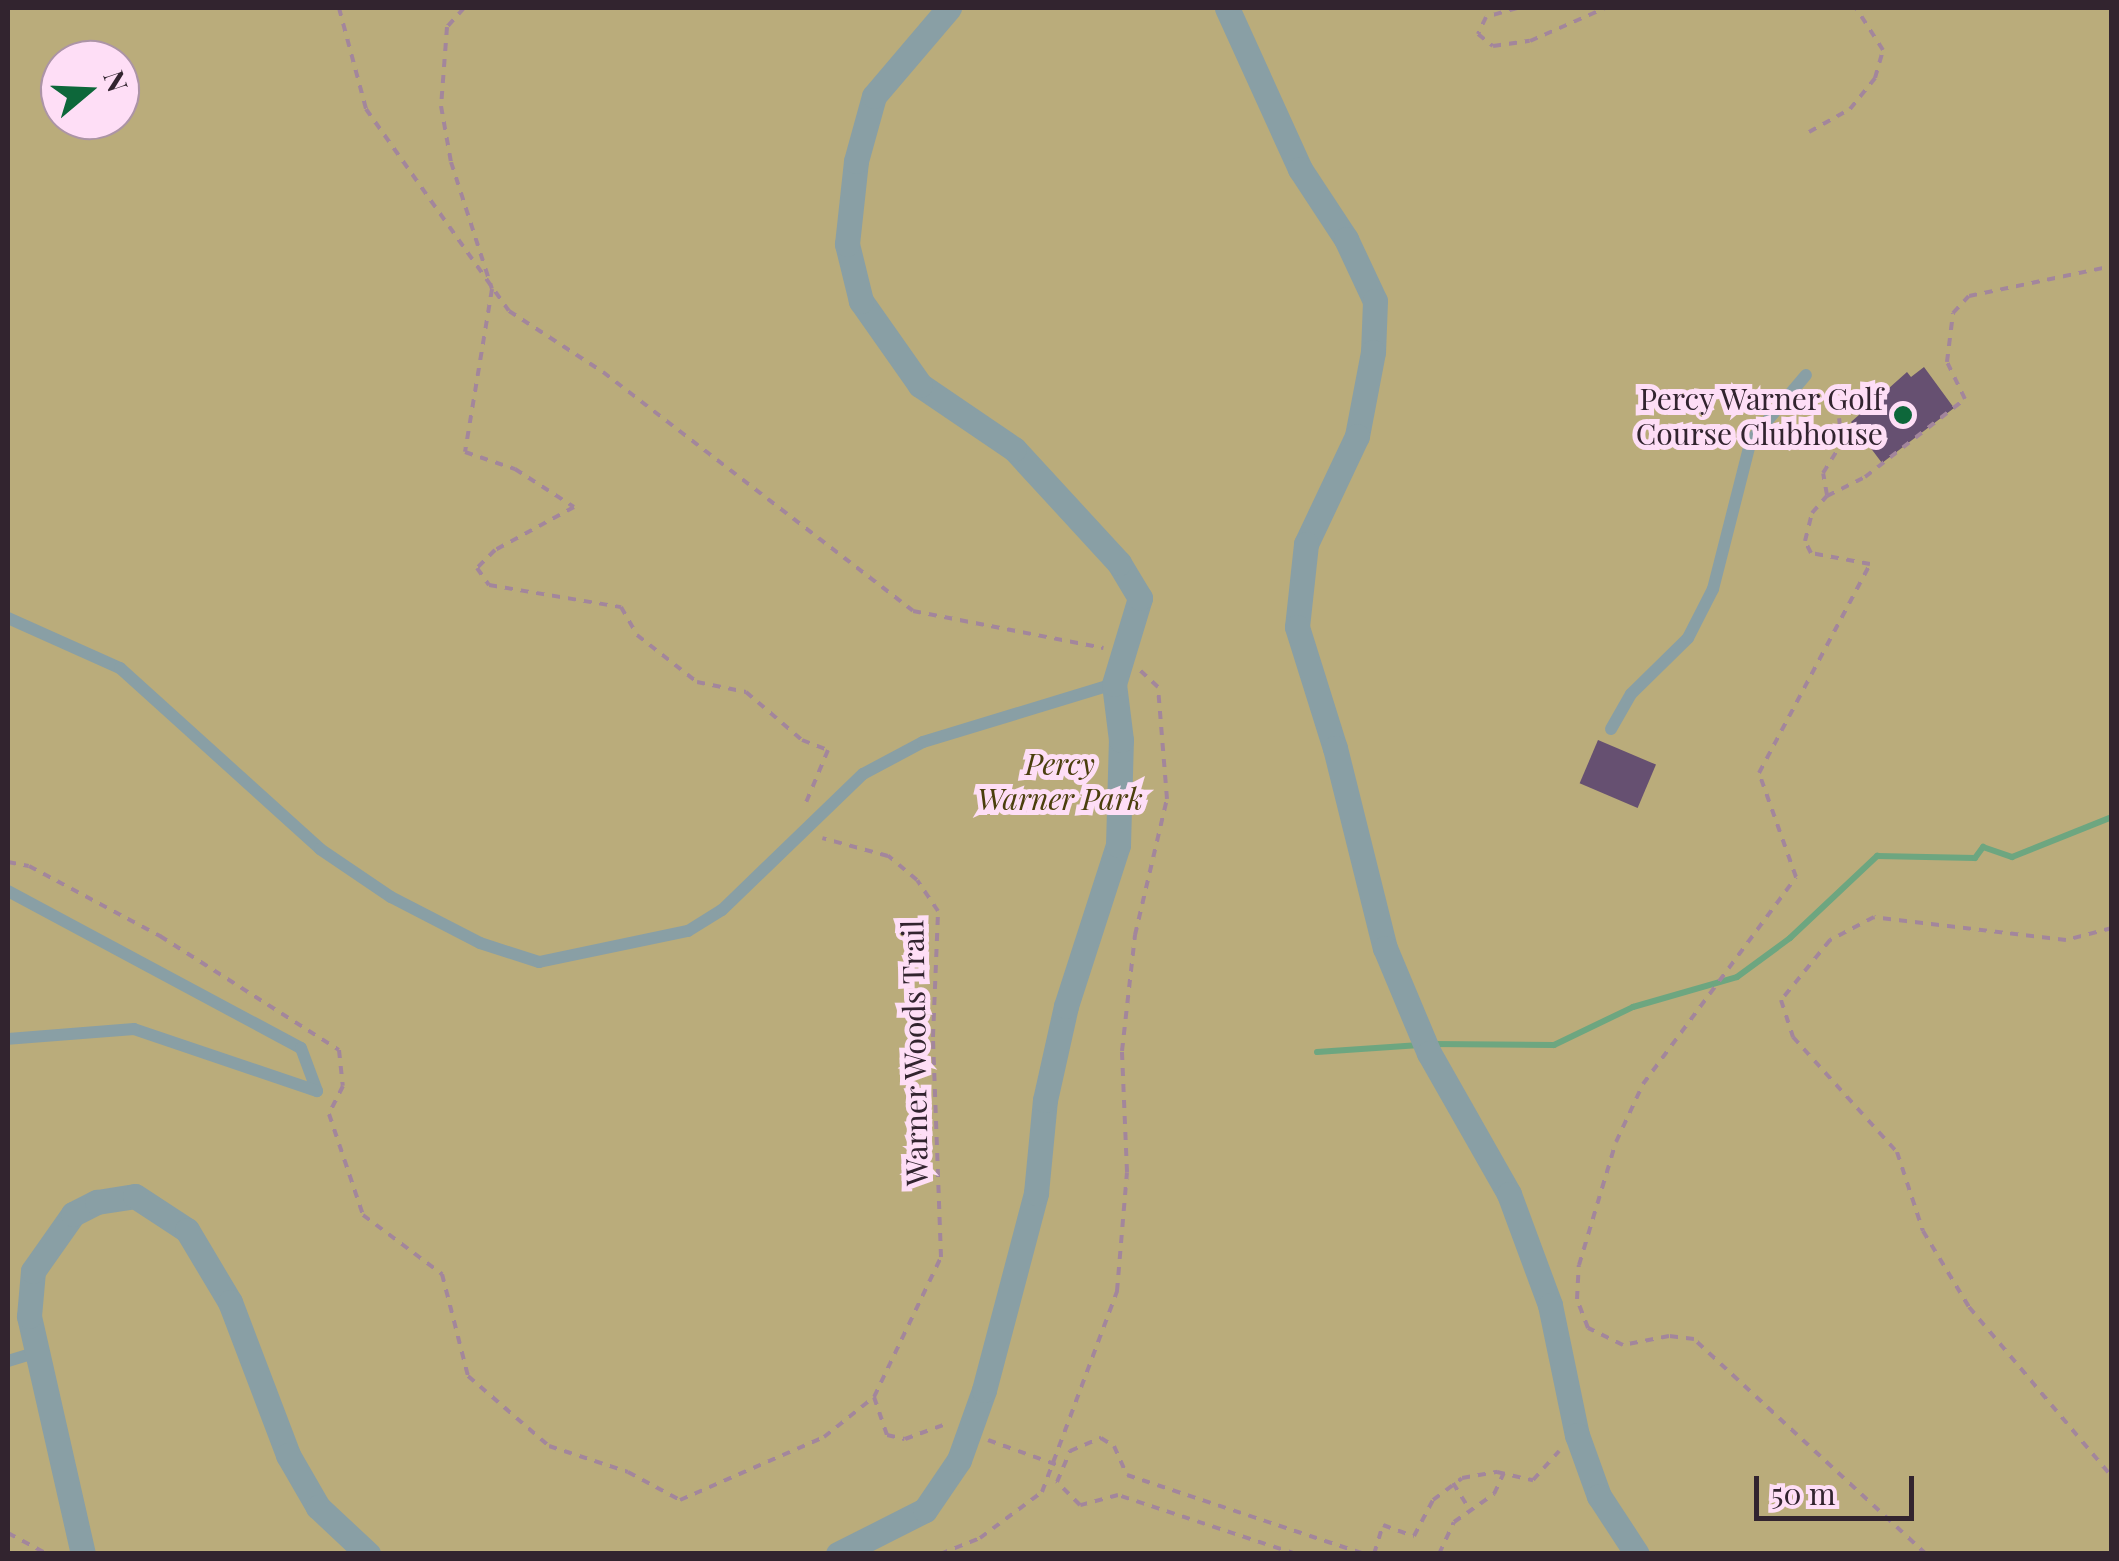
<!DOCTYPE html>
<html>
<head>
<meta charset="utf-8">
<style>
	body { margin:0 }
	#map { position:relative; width:2119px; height:1561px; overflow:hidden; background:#f5ceec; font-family:"Playfair Display",serif }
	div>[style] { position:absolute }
	.green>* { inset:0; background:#baac7b }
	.stream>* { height:6px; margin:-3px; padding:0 3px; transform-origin:3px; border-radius:3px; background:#6da680 }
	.building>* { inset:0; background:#665071; transform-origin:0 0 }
	.path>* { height:4px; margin-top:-2px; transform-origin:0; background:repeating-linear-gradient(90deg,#a3869c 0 8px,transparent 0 16px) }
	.service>* { height:12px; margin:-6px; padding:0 6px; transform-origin:6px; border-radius:6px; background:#899fa5 }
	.minor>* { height:25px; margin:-12.5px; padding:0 12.5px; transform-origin:12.5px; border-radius:12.5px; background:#899fa5 }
	.dots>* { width:28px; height:28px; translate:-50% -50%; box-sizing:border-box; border:5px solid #fedef6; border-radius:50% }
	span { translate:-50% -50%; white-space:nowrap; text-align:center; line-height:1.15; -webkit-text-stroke:10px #fedef6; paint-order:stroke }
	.poi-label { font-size:30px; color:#32242f }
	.right { translate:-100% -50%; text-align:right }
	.park-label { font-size:30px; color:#4b3f0d; font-style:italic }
	.street-label { font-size:30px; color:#32242f }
	.frame { position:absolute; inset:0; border:10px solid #32242f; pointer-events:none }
	.north { position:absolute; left:40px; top:40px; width:100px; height:100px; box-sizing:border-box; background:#fedef6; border:2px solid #ac94a6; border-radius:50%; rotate:71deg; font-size:28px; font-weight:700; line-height:40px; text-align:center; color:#32242f }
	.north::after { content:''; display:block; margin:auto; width:35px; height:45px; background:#0d673a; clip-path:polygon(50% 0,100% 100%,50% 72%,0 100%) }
	.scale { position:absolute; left:1754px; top:1476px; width:160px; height:45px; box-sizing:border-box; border:5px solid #32242f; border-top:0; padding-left:12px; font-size:30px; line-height:35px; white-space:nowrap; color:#32242f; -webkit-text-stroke:8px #fedef6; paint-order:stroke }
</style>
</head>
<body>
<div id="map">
	<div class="green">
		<div style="clip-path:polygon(evenodd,8px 8px,2111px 8px,2111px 1553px,8px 1554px,8px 8px,60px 60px,120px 60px,120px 120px,60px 120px,60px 60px)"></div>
	</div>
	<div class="stream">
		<div style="left:1433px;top:1044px;width:121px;rotate:0.5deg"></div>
		<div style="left:1554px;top:1045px;width:88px;rotate:-25.7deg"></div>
		<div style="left:1633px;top:1007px;width:108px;rotate:-16.1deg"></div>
		<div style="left:1737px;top:977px;width:66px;rotate:-36.3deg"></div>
		<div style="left:1790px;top:938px;width:120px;rotate:-43.3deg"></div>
		<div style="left:1877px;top:856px;width:98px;rotate:1.2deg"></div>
		<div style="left:1975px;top:858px;width:14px;rotate:-54deg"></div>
		<div style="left:1983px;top:847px;width:31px;rotate:19deg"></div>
		<div style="left:2012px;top:857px;width:108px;rotate:-21.8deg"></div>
		<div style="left:1317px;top:1052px;width:103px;rotate:-3.9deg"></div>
	</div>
	<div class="building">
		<div style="clip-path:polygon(1924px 367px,1954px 408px,1882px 463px,1851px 422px,1907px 372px,1911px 377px)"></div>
		<div style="left:1598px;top:740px;width:63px;height:47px;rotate:23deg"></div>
	</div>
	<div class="path">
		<div style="left:339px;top:8px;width:105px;rotate:75deg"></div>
		<div style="left:366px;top:109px;width:247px;rotate:54.7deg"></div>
		<div style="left:509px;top:311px;width:112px;rotate:33deg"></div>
		<div style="left:603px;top:372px;width:391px;rotate:37.6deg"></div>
		<div style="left:913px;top:611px;width:194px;rotate:11deg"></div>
		<div style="left:464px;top:8px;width:25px;rotate:132deg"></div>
		<div style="left:447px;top:27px;width:79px;rotate:94.3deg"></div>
		<div style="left:441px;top:106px;width:57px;rotate:79.9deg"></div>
		<div style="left:451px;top:162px;width:133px;rotate:72.1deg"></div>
		<div style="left:492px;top:289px;width:165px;rotate:99.4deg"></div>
		<div style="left:465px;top:452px;width:53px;rotate:18.8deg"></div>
		<div style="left:515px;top:469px;width:70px;rotate:32.8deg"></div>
		<div style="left:574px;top:507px;width:90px;rotate:151.4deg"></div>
		<div style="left:495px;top:550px;width:25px;rotate:135deg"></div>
		<div style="left:477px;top:568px;width:21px;rotate:55deg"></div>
		<div style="left:489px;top:585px;width:134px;rotate:9.5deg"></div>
		<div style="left:621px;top:607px;width:32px;rotate:60deg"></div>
		<div style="left:637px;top:635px;width:76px;rotate:38.1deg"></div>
		<div style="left:697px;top:682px;width:50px;rotate:11.5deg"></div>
		<div style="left:746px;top:692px;width:74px;rotate:40.6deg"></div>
		<div style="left:802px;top:740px;width:28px;rotate:21deg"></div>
		<div style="left:828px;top:750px;width:60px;rotate:112.7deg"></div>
		<div style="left:1372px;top:8px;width:50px"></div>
		<div style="left:1517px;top:8px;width:32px;rotate:164deg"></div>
		<div style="left:1486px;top:17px;width:19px;rotate:115deg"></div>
		<div style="left:1478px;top:34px;width:19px;rotate:39deg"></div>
		<div style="left:1493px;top:46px;width:37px;rotate:-8deg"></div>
		<div style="left:1530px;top:41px;width:82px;rotate:-23.7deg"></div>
		<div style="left:1809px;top:132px;width:47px;rotate:-29.3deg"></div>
		<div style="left:1850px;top:109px;width:40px;rotate:-51deg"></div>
		<div style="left:1875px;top:78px;width:29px;rotate:-74deg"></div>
		<div style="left:1883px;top:50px;width:50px;rotate:-122.7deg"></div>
		<div style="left:1827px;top:495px;width:22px;rotate:-100deg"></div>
		<div style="left:1823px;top:473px;width:36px;rotate:-58deg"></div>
		<div style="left:1842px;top:442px;width:24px;rotate:-97deg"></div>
		<div style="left:8px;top:862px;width:21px;rotate:11deg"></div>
		<div style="left:29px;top:866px;width:149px;rotate:28.1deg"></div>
		<div style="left:160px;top:936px;width:212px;rotate:32.5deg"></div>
		<div style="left:339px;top:1050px;width:36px;rotate:84deg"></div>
		<div style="left:343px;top:1086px;width:31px;rotate:117deg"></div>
		<div style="left:329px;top:1114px;width:107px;rotate:71.4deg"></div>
		<div style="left:363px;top:1215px;width:99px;rotate:36.8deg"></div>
		<div style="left:442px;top:1274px;width:105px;rotate:75.7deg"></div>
		<div style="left:468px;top:1376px;width:107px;rotate:40.8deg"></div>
		<div style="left:549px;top:1446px;width:83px;rotate:18.2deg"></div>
		<div style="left:628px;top:1472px;width:59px;rotate:28.3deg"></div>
		<div style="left:680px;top:1500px;width:157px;rotate:-23.6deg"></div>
		<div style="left:824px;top:1437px;width:64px;rotate:-38.7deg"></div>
		<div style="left:874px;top:1397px;width:155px;rotate:-64.4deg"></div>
		<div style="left:941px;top:1257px;width:220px;rotate:-92.1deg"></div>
		<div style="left:933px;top:1037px;width:126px;rotate:-87.7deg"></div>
		<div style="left:938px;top:911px;width:37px;rotate:-124deg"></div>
		<div style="left:917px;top:880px;width:38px;rotate:-140deg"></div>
		<div style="left:888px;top:856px;width:68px;rotate:-164.7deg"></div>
		<div style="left:2112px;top:928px;width:48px;rotate:165.4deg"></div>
		<div style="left:2066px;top:940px;width:193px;rotate:-173.2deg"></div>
		<div style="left:1874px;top:917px;width:50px;rotate:152.4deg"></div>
		<div style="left:1830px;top:940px;width:77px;rotate:129.2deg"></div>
		<div style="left:1781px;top:1000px;width:39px;rotate:72deg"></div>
		<div style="left:1793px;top:1037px;width:155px;rotate:47.9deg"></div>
		<div style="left:1897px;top:1152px;width:83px;rotate:71.8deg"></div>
		<div style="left:1923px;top:1231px;width:89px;rotate:58.8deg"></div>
		<div style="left:1969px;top:1307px;width:222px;rotate:49.9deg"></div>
		<div style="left:874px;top:1397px;width:40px;rotate:71.1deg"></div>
		<div style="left:887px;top:1435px;width:18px;rotate:13deg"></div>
		<div style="left:905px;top:1439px;width:44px;rotate:-20.1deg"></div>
		<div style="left:988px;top:1440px;width:80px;rotate:19.8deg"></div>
		<div style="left:1453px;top:1483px;width:31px;rotate:58deg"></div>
		<div style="left:8px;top:1533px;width:44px;rotate:28.3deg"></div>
		<div style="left:940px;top:1554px;width:43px;rotate:-21.8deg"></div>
		<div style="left:980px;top:1538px;width:77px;rotate:-36.6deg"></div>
		<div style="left:1042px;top:1492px;width:215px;rotate:-69.5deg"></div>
		<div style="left:1117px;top:1291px;width:119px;rotate:-85.2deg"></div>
		<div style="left:1127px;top:1172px;width:121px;rotate:-92.4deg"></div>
		<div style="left:1122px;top:1051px;width:117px;rotate:-83.6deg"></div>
		<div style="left:1135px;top:935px;width:140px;rotate:-76.8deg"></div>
		<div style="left:1167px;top:799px;width:112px;rotate:-94.6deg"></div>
		<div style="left:1158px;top:687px;width:25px;rotate:-137deg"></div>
		<div style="left:1296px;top:1554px;width:188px;rotate:-161.7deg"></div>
		<div style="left:1118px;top:1495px;width:39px;rotate:165deg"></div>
		<div style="left:1080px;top:1505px;width:33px;rotate:-135deg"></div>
		<div style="left:1057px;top:1482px;width:34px;rotate:-67deg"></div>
		<div style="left:1070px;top:1451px;width:34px;rotate:-23deg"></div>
		<div style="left:1101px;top:1438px;width:15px;rotate:32deg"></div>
		<div style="left:1114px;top:1446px;width:32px;rotate:66deg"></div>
		<div style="left:1127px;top:1475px;width:251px;rotate:18.4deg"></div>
		<div style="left:1374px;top:1554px;width:30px;rotate:-73deg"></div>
		<div style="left:1383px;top:1525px;width:33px;rotate:20deg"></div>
		<div style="left:1414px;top:1536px;width:41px;rotate:-62.2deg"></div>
		<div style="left:1433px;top:1500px;width:36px;rotate:-37deg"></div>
		<div style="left:1462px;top:1478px;width:36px;rotate:-10deg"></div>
		<div style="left:1497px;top:1472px;width:37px;rotate:13deg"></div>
		<div style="left:1533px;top:1480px;width:39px;rotate:-48deg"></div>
		<div style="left:1439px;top:1554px;width:35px;rotate:-65deg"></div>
		<div style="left:1454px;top:1522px;width:49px;rotate:-35deg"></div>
		<div style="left:1494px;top:1494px;width:23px;rotate:-65deg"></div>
		<div style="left:1926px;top:1554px;width:316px;rotate:-137.2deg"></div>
		<div style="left:1694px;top:1339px;width:25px;rotate:-173deg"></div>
		<div style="left:1669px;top:1336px;width:47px;rotate:168.9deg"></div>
		<div style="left:1623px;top:1345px;width:39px;rotate:-154deg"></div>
		<div style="left:1588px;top:1328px;width:31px;rotate:-111deg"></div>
		<div style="left:1577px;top:1299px;width:34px;rotate:-87deg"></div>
		<div style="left:1579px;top:1265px;width:128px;rotate:-73.3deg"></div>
		<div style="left:1616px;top:1142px;width:64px;rotate:-65deg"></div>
		<div style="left:1643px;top:1084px;width:257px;rotate:-53.5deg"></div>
		<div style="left:1796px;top:877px;width:110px;rotate:-109.6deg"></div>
		<div style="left:1759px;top:773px;width:237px;rotate:-62deg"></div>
		<div style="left:1870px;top:564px;width:60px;rotate:-169.4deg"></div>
		<div style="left:1811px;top:553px;width:13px;rotate:-117deg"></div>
		<div style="left:1805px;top:541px;width:29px;rotate:-76deg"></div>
		<div style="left:1812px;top:513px;width:23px;rotate:-49deg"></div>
		<div style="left:1827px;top:496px;width:42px;rotate:-26.6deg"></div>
		<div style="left:1865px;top:477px;width:127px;rotate:-38deg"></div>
		<div style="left:1965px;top:399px;width:41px;rotate:-115.9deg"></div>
		<div style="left:1947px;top:362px;width:49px;rotate:-83deg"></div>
		<div style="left:1953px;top:313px;width:23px;rotate:-47deg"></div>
		<div style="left:1969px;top:296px;width:146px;rotate:-11.8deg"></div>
	</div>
	<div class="service">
		<div style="left:8px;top:618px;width:123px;rotate:24.1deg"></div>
		<div style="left:120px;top:668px;width:270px;rotate:42.1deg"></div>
		<div style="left:320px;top:849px;width:86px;rotate:34.1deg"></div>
		<div style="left:391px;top:897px;width:100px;rotate:27.3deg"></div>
		<div style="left:480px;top:943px;width:62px;rotate:17.9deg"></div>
		<div style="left:539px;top:962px;width:152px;rotate:-11.8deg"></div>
		<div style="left:688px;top:931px;width:40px;rotate:-32deg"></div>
		<div style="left:722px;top:910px;width:196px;rotate:-44deg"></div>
		<div style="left:863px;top:774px;width:68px;rotate:-28.1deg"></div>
		<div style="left:923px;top:742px;width:200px;rotate:-16.9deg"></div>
		<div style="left:1611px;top:729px;width:40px;rotate:-60.3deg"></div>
		<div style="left:1631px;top:694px;width:80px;rotate:-44.5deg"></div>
		<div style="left:1688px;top:638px;width:55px;rotate:-63deg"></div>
		<div style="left:1713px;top:589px;width:154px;rotate:-75.7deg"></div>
		<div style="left:1751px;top:440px;width:85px;rotate:-49.8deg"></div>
		<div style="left:8px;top:891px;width:332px;rotate:28.2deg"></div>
		<div style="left:301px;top:1048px;width:46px;rotate:69.6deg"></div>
		<div style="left:317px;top:1091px;width:193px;rotate:-161.3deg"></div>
		<div style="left:134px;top:1029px;width:126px;rotate:175.5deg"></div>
		<div style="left:8px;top:1361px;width:30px;rotate:-17deg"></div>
	</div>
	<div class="minor">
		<div style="left:1227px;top:8px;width:177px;rotate:65.6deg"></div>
		<div style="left:1300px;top:169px;width:84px;rotate:56.7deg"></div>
		<div style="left:1346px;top:239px;width:68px;rotate:64.9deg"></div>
		<div style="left:1375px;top:301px;width:51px;rotate:92.2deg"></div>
		<div style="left:1373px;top:352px;width:86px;rotate:100.8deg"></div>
		<div style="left:1357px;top:436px;width:119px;rotate:115.3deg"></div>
		<div style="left:1306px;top:544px;width:83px;rotate:96.2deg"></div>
		<div style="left:1297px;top:627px;width:127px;rotate:72.6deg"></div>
		<div style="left:1335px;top:748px;width:206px;rotate:76deg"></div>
		<div style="left:1385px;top:948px;width:114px;rotate:67.3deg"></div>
		<div style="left:1429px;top:1053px;width:162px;rotate:60.4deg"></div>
		<div style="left:1509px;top:1194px;width:118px;rotate:69.7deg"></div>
		<div style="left:1550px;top:1305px;width:133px;rotate:78.3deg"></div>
		<div style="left:1577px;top:1435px;width:65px;rotate:70.2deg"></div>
		<div style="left:1599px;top:1496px;width:69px;rotate:56.8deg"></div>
		<div style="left:83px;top:1554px;width:244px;rotate:-102.8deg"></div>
		<div style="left:29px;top:1316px;width:45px;rotate:-84.9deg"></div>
		<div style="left:33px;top:1271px;width:70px;rotate:-54.9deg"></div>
		<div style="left:73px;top:1214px;width:27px;rotate:-27deg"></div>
		<div style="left:97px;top:1202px;width:38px;rotate:-9deg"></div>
		<div style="left:135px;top:1196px;width:62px;rotate:33.2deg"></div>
		<div style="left:187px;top:1230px;width:84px;rotate:59.2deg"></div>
		<div style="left:230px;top:1302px;width:164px;rotate:69.2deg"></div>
		<div style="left:288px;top:1455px;width:60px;rotate:60deg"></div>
		<div style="left:318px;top:1507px;width:69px;rotate:43.2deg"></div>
		<div style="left:838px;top:1554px;width:97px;rotate:-26.8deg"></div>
		<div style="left:925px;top:1510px;width:60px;rotate:-55.8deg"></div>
		<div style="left:959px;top:1460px;width:74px;rotate:-70.3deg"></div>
		<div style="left:984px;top:1390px;width:204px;rotate:-75.2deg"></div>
		<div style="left:1036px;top:1193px;width:93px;rotate:-84.5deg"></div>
		<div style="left:1045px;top:1100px;width:96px;rotate:-77.4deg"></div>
		<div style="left:1066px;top:1006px;width:169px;rotate:-72.1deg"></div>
		<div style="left:1118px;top:845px;width:105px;rotate:-88.4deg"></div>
		<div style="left:1121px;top:740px;width:56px;rotate:-97.1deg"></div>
		<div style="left:1114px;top:684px;width:90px;rotate:-73.2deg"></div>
		<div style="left:1140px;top:598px;width:41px;rotate:-121deg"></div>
		<div style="left:1119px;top:563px;width:155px;rotate:-132.6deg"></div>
		<div style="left:1014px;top:449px;width:114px;rotate:-145.8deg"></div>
		<div style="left:920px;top:385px;width:103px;rotate:-125.1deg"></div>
		<div style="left:861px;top:301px;width:59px;rotate:-103.8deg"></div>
		<div style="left:847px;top:244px;width:83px;rotate:-83.8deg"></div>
		<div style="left:856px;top:161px;width:67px;rotate:-74.5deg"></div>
		<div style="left:874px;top:96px;width:116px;rotate:-49.6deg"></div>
	</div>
	<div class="dots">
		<div style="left:1903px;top:415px;background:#0d673a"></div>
	</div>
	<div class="poi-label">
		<span class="right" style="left:1883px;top:415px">Percy Warner Golf<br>Course Clubhouse</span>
	</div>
	<div class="park-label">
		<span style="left:1060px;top:780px">Percy<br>Warner Park</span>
	</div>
	<div class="street-label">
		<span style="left:914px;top:1053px;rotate:-91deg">Warner Woods Trail</span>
	</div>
	<div class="frame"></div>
	<div class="north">N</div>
	<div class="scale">50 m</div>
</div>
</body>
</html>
